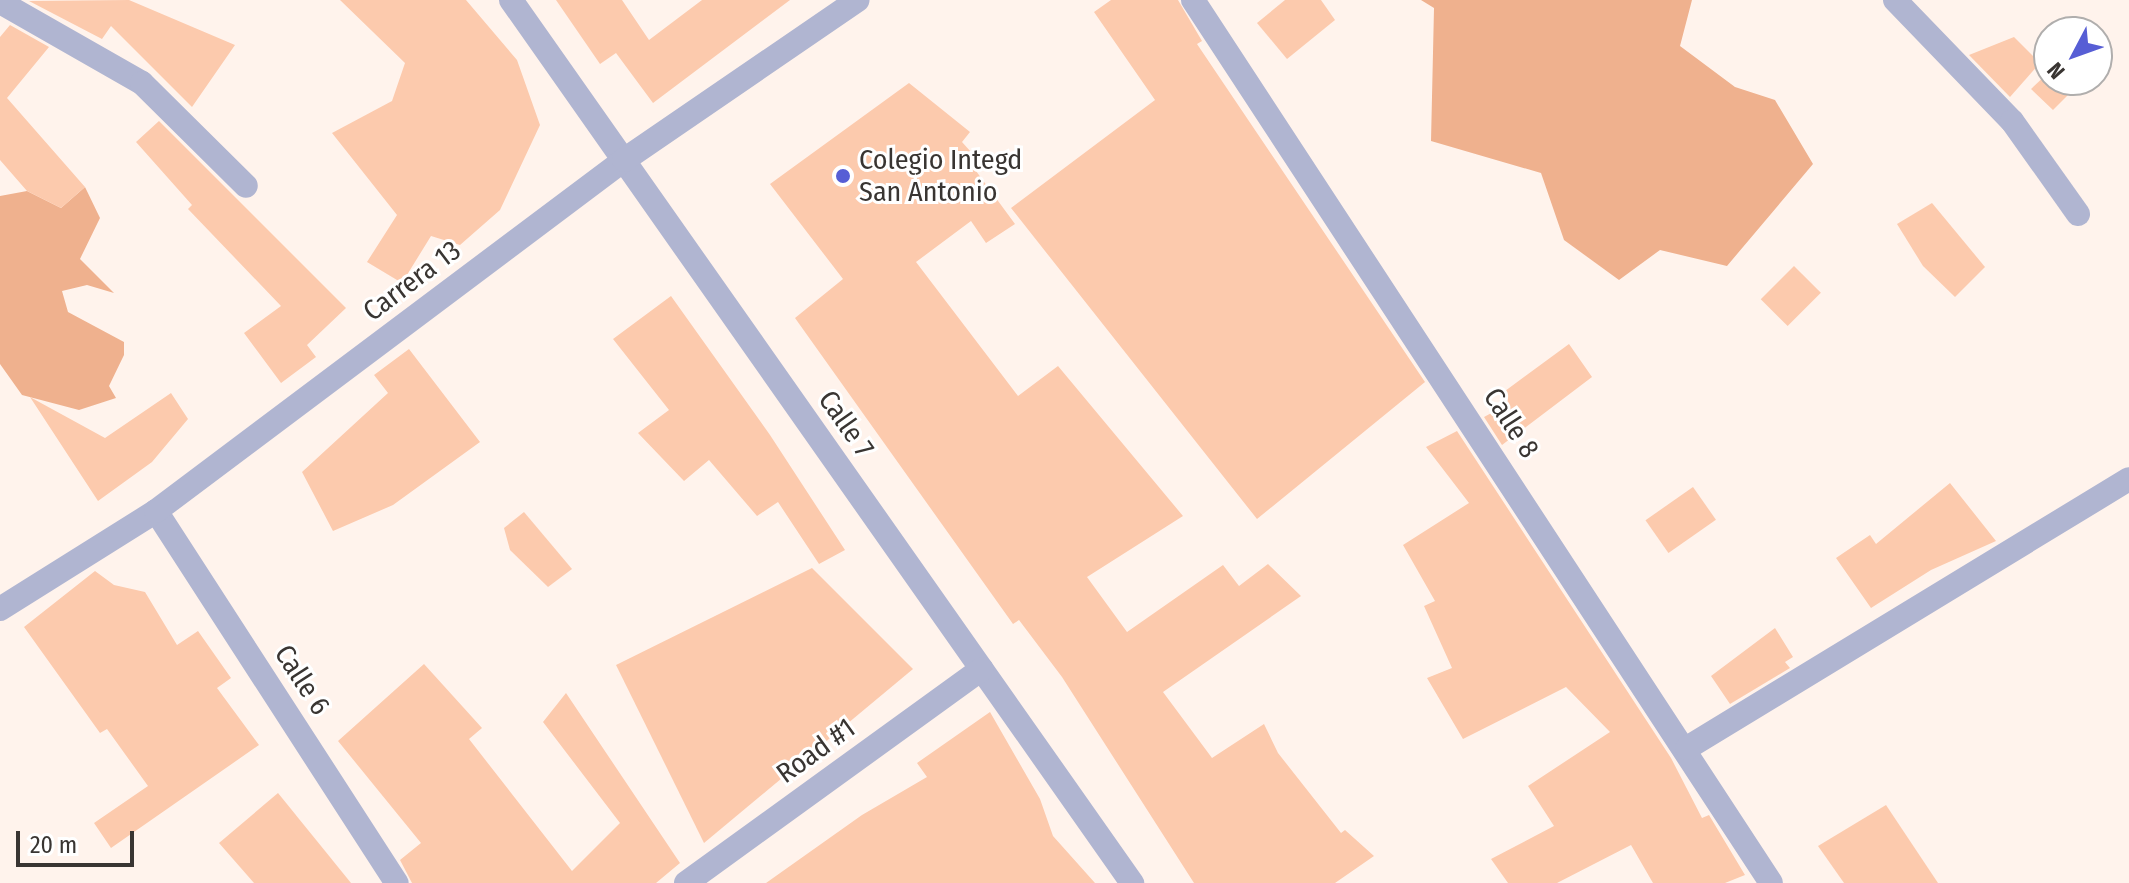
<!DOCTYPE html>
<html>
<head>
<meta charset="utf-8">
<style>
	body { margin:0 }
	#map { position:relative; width:2129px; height:883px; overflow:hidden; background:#fff3ec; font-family:"Fira Sans Condensed",sans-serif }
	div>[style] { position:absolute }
	.forest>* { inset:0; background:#efb18e }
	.building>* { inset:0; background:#fccaad; transform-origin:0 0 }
	.minor>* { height:24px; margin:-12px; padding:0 12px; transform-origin:12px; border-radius:12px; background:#b0b5d1 }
	.dots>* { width:22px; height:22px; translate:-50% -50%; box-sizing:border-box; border:4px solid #fff; border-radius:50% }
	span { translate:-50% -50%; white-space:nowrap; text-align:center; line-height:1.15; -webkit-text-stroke:6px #fff; paint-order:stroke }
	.poi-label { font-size:28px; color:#393532 }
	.left { translate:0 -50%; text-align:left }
	.street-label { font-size:28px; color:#393532 }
	.north { position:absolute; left:2033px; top:16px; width:80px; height:80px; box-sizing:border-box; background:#fff; border:2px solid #b0aead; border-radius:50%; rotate:229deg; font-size:22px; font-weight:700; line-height:32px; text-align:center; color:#393532 }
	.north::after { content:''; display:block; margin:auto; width:28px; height:36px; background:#575ed5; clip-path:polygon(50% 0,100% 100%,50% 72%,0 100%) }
	.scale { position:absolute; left:16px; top:831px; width:118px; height:36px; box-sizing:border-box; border:4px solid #393532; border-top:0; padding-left:10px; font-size:24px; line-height:28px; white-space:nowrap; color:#393532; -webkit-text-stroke:6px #fff; paint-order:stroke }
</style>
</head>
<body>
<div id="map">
	<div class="forest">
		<div style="clip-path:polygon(1421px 0,1692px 0,1680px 46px,1735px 87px,1775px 100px,1813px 164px,1727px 266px,1660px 250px,1619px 280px,1564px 240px,1541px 173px,1431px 141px,1434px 8px)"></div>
		<div style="clip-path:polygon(85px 187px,100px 218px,80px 259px,114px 293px,87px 285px,62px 291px,68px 312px,124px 342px,124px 355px,109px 386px,116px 398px,79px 410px,22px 395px,0 364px,0 196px,27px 191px,61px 208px)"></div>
	</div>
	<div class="building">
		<div style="clip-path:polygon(129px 0,235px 45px,192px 107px,111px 26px,102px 39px,29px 1px)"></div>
		<div style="clip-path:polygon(340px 0,466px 0,517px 60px,540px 125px,500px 210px,460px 245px,431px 236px,402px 283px,367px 262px,397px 215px,332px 133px,392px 101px,405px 63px)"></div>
		<div style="clip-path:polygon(556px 0,622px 0,649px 40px,702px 0,790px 0,653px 103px,616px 53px,600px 64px)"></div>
		<div style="clip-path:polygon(1111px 0,1178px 0,1202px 41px,1197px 44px,1425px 382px,1257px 519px,1011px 208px,1155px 100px,1094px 12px)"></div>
		<div style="clip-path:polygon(1285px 0,1321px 0,1335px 20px,1287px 59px,1257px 23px)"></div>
		<div style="clip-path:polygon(10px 25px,49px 47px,7px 98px,85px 187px,61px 208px,27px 191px,0 160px,0 37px)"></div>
		<div style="clip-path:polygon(2014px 37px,2040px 63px,2010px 97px,1969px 55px)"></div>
		<div style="clip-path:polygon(2049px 72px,2049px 80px,2080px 83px,2053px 110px,2031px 89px)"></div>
		<div style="clip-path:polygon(909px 83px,970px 132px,962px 142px,971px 152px,965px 156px,1015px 224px,986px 243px,971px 221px,916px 262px,1018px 396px,1058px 366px,1183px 516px,1087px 577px,1127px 632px,1223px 565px,1239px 586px,1268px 564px,1301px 596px,1163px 692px,1212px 758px,1264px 724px,1278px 753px,1341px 833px,1345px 830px,1374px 856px,1335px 883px,1194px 883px,1062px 677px,1019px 620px,1013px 624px,795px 318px,843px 279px,770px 184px)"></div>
		<div style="clip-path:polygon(159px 121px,346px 308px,307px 345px,316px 357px,281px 383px,244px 333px,281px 306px,188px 209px,192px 205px,136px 142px)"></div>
		<div style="clip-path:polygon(1932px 203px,1985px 267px,1955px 297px,1923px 266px,1897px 224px)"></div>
		<div style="left:1794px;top:266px;width:38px;height:47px;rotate:45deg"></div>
		<div style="clip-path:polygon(671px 296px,770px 435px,845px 550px,819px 564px,778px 502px,757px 516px,709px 460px,684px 481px,638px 433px,669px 410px,613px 339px)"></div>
		<div style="clip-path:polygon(1569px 344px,1592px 377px,1502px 445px,1484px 417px,1508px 404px,1501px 394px)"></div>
		<div style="clip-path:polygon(409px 349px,480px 442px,393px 505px,333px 531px,302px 472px,388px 393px,374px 375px)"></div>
		<div style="clip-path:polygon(171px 393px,188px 419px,152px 462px,98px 501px,30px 397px,105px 438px)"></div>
		<div style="clip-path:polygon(1457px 431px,1671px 758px,1702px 818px,1709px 815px,1745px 875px,1725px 883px,1653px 883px,1631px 845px,1557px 883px,1508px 883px,1491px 859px,1554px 826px,1528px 786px,1610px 732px,1566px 687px,1463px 739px,1427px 678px,1452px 668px,1424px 606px,1435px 601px,1403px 545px,1469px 503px,1426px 447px)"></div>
		<div style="clip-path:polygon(1950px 483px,1996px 541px,1931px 570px,1871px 608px,1836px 558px,1870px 535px,1876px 544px)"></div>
		<div style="left:1693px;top:487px;width:40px;height:58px;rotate:55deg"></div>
		<div style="clip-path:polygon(524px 512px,572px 569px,548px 587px,510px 550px,504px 528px)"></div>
		<div style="clip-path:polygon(812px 568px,913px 669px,704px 843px,616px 665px)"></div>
		<div style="clip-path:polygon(95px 571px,114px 585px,145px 592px,177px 645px,198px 631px,231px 678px,217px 688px,259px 745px,111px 848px,94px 823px,148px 786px,107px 729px,100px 733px,24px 627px)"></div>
		<div style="clip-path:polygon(1775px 628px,1793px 657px,1785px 662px,1790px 668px,1730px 704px,1711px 676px)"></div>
		<div style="clip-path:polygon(424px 664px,482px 728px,469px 739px,572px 871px,620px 823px,543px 722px,566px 693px,680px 863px,656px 883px,412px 883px,400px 860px,421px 843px,338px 741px)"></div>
		<div style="clip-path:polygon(990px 712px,1040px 799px,1053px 836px,1095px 883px,766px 883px,862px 815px,927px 777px,917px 763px)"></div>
		<div style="clip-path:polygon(278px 793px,351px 883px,254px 883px,219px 843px)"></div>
		<div style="clip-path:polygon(1886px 805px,1938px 883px,1844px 883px,1818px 846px)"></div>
	</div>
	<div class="minor">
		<div style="left:511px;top:0;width:1080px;rotate:54.88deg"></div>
		<div style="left:1193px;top:0;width:1055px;rotate:56.79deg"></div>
		<div style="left:1895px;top:0;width:168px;rotate:46deg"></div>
		<div style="left:2012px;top:121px;width:114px;rotate:54.6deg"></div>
		<div style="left:0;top:2px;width:163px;rotate:29.7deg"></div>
		<div style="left:142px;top:83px;width:146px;rotate:44.7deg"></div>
		<div style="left:156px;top:511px;width:443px;rotate:57.1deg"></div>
		<div style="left:0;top:609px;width:184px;rotate:-32.1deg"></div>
		<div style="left:156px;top:511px;width:585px;rotate:-36.87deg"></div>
		<div style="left:624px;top:160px;width:283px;rotate:-34.4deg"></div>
		<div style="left:1687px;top:748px;width:517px;rotate:-31.32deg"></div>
		<div style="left:686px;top:883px;width:365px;rotate:-35.9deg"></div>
	</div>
	<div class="dots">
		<div style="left:843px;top:176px;background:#575ed5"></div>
	</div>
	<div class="poi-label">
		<span class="left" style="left:859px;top:176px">Colegio Integd<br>San Antonio</span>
	</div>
	<div class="street-label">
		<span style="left:412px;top:281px;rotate:-37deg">Carrera 13</span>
		<span style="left:1511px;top:423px;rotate:57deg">Calle 8</span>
		<span style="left:846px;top:424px;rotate:55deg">Calle 7</span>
		<span style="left:302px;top:680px;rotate:57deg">Calle 6</span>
		<span style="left:816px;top:751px;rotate:-36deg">Road #1</span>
	</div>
	<div class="north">N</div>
	<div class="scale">20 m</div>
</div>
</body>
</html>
